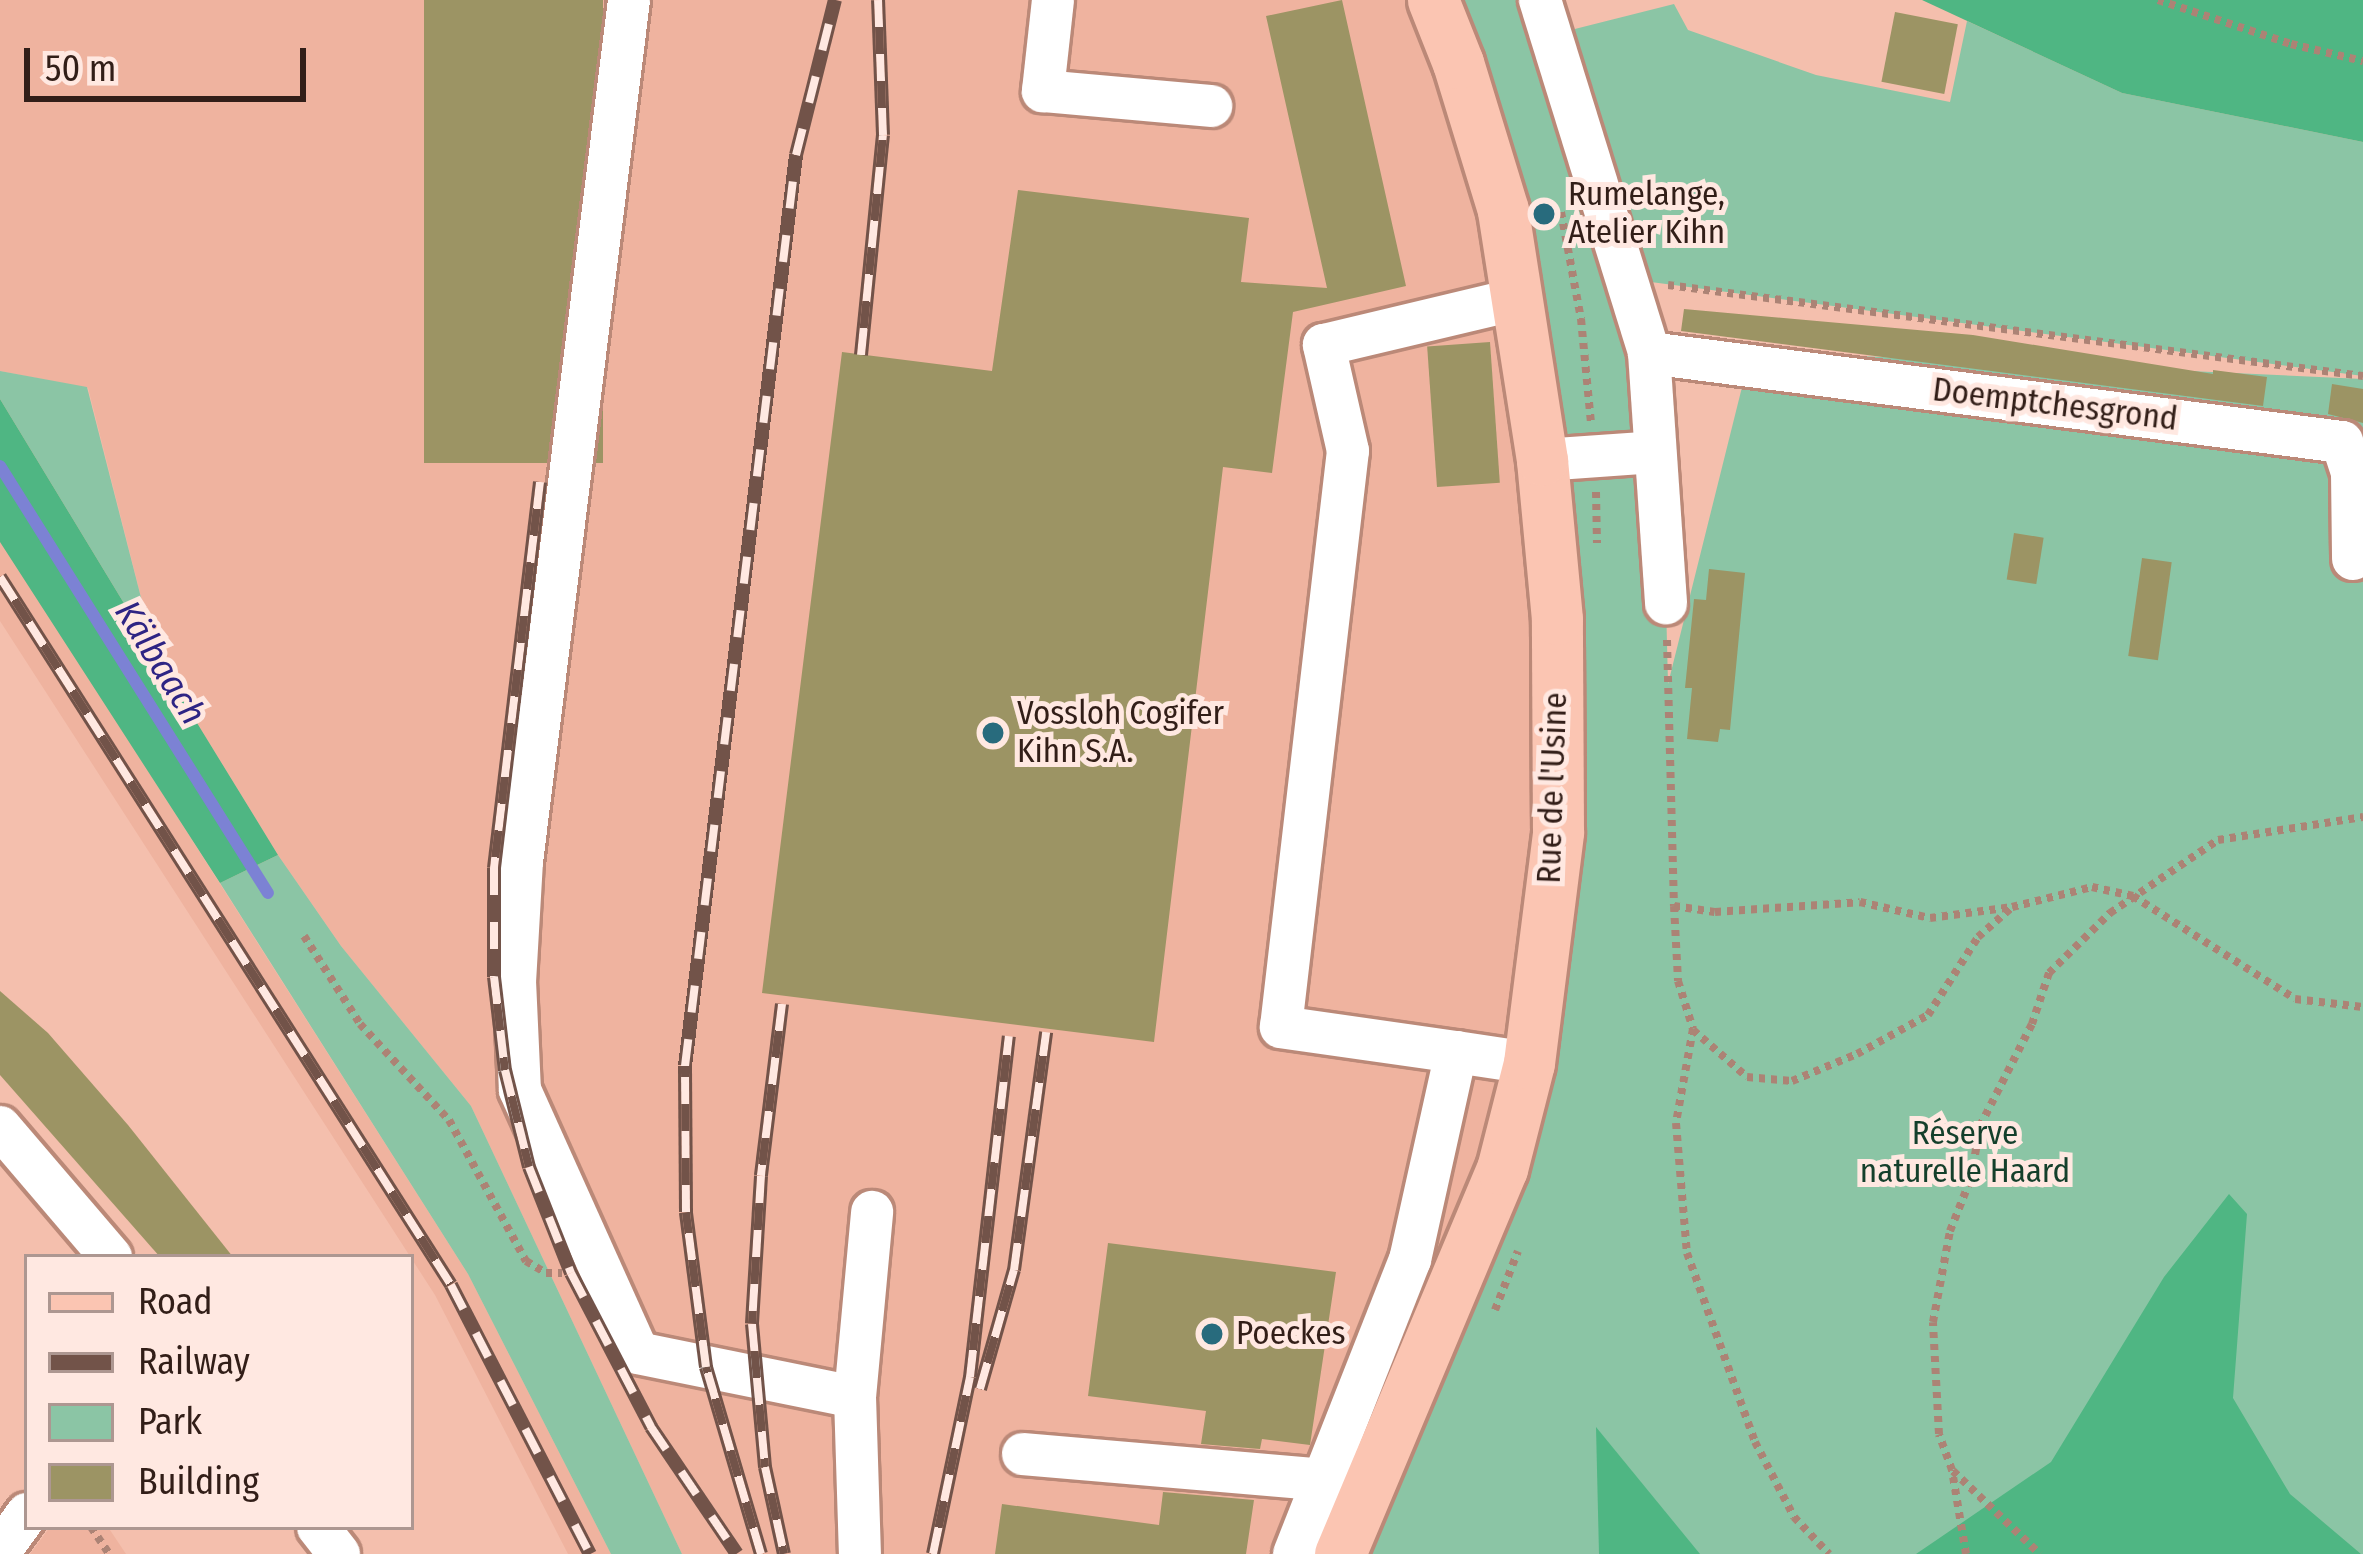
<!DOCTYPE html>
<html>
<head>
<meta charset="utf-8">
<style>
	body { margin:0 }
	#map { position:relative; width:2363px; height:1554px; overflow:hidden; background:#f4bfad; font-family:"Fira Sans Condensed",sans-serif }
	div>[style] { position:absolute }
	.built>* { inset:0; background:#efb39f }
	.green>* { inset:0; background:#8bc5a5 }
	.forest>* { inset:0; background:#4fb683 }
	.stream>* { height:12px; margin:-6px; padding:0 6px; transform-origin:6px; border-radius:6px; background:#7c82d4 }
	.building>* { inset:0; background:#9c9464; transform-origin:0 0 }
	.path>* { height:8px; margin-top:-4px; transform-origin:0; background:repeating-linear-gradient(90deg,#ac8375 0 6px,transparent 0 12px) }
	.roads { filter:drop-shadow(3px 0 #bb8978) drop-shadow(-3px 0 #bb8978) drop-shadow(0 3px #bb8978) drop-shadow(0 -3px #bb8978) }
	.minor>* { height:42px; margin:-21px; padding:0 21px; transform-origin:21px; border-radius:21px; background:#fff }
	.major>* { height:51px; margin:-25.5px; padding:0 25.5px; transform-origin:25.5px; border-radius:25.5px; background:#fbc5b2 }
	.rail>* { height:14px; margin-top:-7px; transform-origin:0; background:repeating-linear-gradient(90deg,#ffe8e1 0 27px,#725349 0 54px); box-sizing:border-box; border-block:3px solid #725349 }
	.dots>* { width:33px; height:33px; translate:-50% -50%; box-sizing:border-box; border:6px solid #ffe8e1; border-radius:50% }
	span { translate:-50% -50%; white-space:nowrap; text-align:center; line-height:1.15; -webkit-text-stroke:10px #ffe8e1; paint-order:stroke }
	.poi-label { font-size:33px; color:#321e18 }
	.left { translate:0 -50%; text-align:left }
	.street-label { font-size:33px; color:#321e18 }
	.park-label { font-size:33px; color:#143f2b }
	.water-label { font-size:36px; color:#2e2484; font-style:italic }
	.legend { position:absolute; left:24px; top:1254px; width:390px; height:276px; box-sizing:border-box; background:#ffe8e1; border:3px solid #ad9791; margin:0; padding:15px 21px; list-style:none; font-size:36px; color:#321e18 }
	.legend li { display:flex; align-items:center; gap:24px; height:60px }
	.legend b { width:60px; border:3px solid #ad9791 }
	.scale { position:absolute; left:24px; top:48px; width:282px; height:54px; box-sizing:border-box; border:6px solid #321e18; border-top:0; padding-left:15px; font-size:36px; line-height:42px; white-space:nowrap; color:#321e18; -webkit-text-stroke:9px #ffe8e1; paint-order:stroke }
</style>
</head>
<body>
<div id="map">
	<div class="built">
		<div style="clip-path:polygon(0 0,1433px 0,1542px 460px,1529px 1063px,1340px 1554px,682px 1554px,471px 1106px,341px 946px,278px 855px,156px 656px,88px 388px,0 371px)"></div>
		<div style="clip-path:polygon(0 538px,468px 1274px,611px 1554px,568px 1554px,435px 1295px,0 621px)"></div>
		<div style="clip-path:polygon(50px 1527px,108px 1527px,126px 1554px,30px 1554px)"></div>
	</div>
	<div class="green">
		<div style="clip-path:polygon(1433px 0,1540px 0,1551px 35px,1674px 4px,1688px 30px,1816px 75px,1950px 102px,1967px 21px,2122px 93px,2363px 142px,2363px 376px,1628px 279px,1666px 603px,1668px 684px,1751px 351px,2363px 379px,2363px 1554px,1340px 1554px,1529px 1063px,1542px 460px)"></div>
		<div style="clip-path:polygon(0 371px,87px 387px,156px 656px,0 399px)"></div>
		<div style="clip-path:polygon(278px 855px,341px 946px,471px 1106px,682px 1554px,611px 1554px,468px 1274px,220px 883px)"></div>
	</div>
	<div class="forest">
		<div style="clip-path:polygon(1922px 0,2363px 0,2363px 142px,2122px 93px)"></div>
		<div style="clip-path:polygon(0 399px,156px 656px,278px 855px,220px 883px,0 542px)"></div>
		<div style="clip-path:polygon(2229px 1194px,2247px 1214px,2233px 1398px,2290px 1494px,2361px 1554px,1916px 1554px,2051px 1462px,2164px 1277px)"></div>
		<div style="clip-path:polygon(1596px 1427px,1700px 1554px,1599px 1554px)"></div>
	</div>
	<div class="stream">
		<div style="left:0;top:466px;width:504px;rotate:57.89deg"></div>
	</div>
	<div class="building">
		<div style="left:424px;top:0;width:179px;height:463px"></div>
		<div style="clip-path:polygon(1342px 0,1406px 286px,1293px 312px,1272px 473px,1223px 467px,1154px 1042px,762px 993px,842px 352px,992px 371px,1018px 190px,1249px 218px,1241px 282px,1327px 288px,1266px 16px)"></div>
		<div style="left:1895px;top:12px;width:64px;height:71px;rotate:11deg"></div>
		<div style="clip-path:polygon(1684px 309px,1973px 335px,2213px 374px,2213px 370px,2267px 377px,2263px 406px,1681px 331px)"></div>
		<div style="left:1490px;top:342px;width:141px;height:63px;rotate:86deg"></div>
		<div style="clip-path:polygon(2332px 384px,2363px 389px,2363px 423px,2328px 414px)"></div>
		<div style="left:2014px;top:533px;width:30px;height:47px;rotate:9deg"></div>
		<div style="left:2142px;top:558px;width:30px;height:99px;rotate:8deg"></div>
		<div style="clip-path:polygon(1709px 569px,1745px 573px,1730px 730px,1720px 729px,1718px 742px,1687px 739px,1692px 688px,1685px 688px,1694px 599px,1706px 600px)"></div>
		<div style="clip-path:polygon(0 991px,48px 1033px,128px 1125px,233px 1257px,160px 1257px,0 1075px)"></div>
		<div style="clip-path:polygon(1108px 1243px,1336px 1272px,1310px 1445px,1262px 1439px,1260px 1449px,1201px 1444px,1206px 1411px,1088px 1396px)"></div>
		<div style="clip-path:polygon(1163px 1492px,1254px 1500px,1246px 1554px,995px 1554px,1002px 1504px,1159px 1525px)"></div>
	</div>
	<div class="path">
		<div style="left:2158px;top:0;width:140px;rotate:18.3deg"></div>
		<div style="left:2291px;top:44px;width:74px;rotate:13.3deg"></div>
		<div style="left:1561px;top:212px;width:109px;rotate:79.4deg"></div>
		<div style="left:1581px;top:319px;width:104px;rotate:84.5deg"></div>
		<div style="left:1668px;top:285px;width:701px;rotate:7.46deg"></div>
		<div style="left:1596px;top:492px;width:51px;rotate:88.9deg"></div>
		<div style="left:1667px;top:640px;width:266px;rotate:88.5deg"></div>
		<div style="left:1674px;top:906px;width:41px;rotate:8.3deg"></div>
		<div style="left:1715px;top:912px;width:145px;rotate:-3.9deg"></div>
		<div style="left:1860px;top:902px;width:72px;rotate:12.9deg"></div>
		<div style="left:1930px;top:918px;width:83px;rotate:-7.6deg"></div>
		<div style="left:2012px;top:907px;width:82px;rotate:-14deg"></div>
		<div style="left:2092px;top:887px;width:42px;rotate:12.4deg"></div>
		<div style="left:2133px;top:896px;width:192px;rotate:32.4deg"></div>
		<div style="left:2295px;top:999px;width:68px;rotate:6.7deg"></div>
		<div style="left:1674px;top:906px;width:75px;rotate:86.9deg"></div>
		<div style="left:1678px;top:981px;width:50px;rotate:72.6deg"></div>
		<div style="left:1693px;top:1029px;width:96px;rotate:100.3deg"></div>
		<div style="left:1676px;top:1123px;width:130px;rotate:85.2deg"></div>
		<div style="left:1687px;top:1253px;width:201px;rotate:70.2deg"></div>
		<div style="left:1755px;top:1442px;width:85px;rotate:62.5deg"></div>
		<div style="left:1794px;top:1517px;width:51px;rotate:46.6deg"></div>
		<div style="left:304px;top:936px;width:104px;rotate:57.5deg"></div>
		<div style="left:360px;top:1024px;width:131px;rotate:47.2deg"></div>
		<div style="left:449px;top:1120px;width:161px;rotate:61.4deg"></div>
		<div style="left:526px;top:1261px;width:23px;rotate:31deg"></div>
		<div style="left:546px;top:1273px;width:16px"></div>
		<div style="left:1693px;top:1030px;width:72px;rotate:41deg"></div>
		<div style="left:1747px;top:1077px;width:45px;rotate:5.1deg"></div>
		<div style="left:1792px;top:1081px;width:70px;rotate:-22.6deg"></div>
		<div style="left:1857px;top:1054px;width:81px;rotate:-28.8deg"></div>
		<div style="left:1928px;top:1015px;width:93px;rotate:-57.3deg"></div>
		<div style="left:1978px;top:937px;width:44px;rotate:-41.3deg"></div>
		<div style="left:1495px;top:1310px;width:63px;rotate:-68.7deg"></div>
		<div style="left:1953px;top:1471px;width:120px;rotate:43.7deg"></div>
		<div style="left:91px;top:1527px;width:32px;rotate:56deg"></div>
		<div style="left:1966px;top:1554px;width:85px;rotate:-99.5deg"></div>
		<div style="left:1952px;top:1470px;width:38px;rotate:-110deg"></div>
		<div style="left:1939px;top:1434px;width:112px;rotate:-93.1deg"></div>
		<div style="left:1933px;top:1322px;width:93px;rotate:-79.4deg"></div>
		<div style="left:1950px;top:1231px;width:57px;rotate:-68.4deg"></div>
		<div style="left:1971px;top:1178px;width:53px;rotate:-80.2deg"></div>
		<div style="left:1980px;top:1126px;width:114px;rotate:-63deg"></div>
		<div style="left:2032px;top:1024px;width:54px;rotate:-71.6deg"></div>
		<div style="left:2049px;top:973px;width:86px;rotate:-44.5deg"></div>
		<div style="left:2110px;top:913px;width:130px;rotate:-34.1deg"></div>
		<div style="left:2218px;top:840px;width:147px;rotate:-9deg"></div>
	</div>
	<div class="roads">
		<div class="minor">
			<div style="left:629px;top:0;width:868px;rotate:97.08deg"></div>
			<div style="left:522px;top:861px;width:120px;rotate:93.3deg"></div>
			<div style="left:515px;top:981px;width:109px;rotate:87.4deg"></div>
			<div style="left:520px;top:1090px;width:288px;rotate:65.8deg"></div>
			<div style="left:638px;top:1353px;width:221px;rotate:11.5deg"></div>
			<div style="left:855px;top:1397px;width:157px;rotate:88.2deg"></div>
			<div style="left:1053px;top:0;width:92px;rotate:96.3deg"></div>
			<div style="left:1043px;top:91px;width:169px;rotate:5.1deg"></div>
			<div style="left:1540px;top:0;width:369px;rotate:72.8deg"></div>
			<div style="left:1649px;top:353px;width:251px;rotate:86.1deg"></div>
			<div style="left:1649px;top:353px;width:699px;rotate:7.32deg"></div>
			<div style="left:2342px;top:442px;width:33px;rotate:72deg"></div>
			<div style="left:2352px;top:473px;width:86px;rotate:89.3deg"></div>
			<div style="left:1542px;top:460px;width:113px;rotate:-4deg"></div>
			<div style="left:1456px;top:1052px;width:177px;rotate:-171.9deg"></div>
			<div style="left:1281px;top:1027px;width:580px;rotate:-83.37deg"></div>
			<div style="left:1348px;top:451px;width:109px;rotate:-102.8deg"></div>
			<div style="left:1324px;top:345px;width:198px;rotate:-13.4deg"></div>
			<div style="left:0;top:1127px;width:171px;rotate:49.5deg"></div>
			<div style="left:855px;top:1397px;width:186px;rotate:-84.7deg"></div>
			<div style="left:1023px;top:1454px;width:302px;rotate:4.9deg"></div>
			<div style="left:318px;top:1527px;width:34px;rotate:52deg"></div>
			<div style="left:0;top:1551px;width:46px;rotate:-53.9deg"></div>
			<div style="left:1294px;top:1554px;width:316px;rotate:-68.5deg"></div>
			<div style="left:1410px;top:1260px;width:213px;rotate:-77.5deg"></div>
			<div style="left:1456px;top:1052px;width:74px;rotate:8.6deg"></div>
		</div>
		<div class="major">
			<div style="left:1340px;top:1554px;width:418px;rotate:-67.2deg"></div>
			<div style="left:1502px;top:1169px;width:109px;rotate:-75.7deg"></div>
			<div style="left:1529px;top:1063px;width:233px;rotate:-82.8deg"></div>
			<div style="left:1558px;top:832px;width:213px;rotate:-90.3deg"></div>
			<div style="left:1557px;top:619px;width:160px;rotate:-95.4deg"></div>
			<div style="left:1542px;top:460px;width:253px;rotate:-98.9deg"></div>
			<div style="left:1503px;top:210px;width:154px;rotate:-107deg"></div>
			<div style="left:1458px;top:63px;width:68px;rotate:-111.6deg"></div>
		</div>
	</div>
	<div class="rail">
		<div style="left:861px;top:355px;width:221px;rotate:-84.3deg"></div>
		<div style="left:883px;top:135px;width:135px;rotate:-92.1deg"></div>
		<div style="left:540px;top:482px;width:389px;rotate:96.8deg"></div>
		<div style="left:494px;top:868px;width:109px;rotate:90deg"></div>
		<div style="left:494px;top:977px;width:94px;rotate:83.3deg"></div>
		<div style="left:505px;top:1070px;width:100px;rotate:76.1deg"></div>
		<div style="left:529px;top:1167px;width:114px;rotate:68.4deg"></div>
		<div style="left:571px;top:1273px;width:174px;rotate:62.5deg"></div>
		<div style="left:651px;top:1427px;width:153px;rotate:55.9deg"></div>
		<div style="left:0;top:577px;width:839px;rotate:57.5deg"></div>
		<div style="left:451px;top:1285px;width:303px;rotate:62.7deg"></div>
		<div style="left:782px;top:1004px;width:173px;rotate:97deg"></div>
		<div style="left:761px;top:1176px;width:148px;rotate:93.5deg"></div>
		<div style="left:752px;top:1324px;width:144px;rotate:84.8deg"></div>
		<div style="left:765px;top:1467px;width:89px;rotate:77.7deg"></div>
		<div style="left:980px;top:1389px;width:124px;rotate:-74.1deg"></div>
		<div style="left:1014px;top:1270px;width:240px;rotate:-82.3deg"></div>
		<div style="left:761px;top:1554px;width:195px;rotate:-106.4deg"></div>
		<div style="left:706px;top:1367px;width:156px;rotate:-97.4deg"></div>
		<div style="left:686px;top:1212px;width:146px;rotate:-90.4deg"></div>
		<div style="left:685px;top:1066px;width:918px;rotate:-83.05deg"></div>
		<div style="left:796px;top:155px;width:160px;rotate:-75.9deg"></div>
		<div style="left:933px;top:1554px;width:181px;rotate:-78.2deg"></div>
		<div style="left:970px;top:1377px;width:343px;rotate:-83.5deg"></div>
	</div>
	<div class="dots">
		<div style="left:1544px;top:214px;background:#286b7d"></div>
		<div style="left:993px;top:733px;background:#286b7d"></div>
		<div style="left:1212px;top:1334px;background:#286b7d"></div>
	</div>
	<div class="poi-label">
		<span class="left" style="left:1568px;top:214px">Rumelange,<br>Atelier Kihn</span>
		<span class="left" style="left:1017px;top:733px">Vossloh Cogifer<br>Kihn S.A.</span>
		<span class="left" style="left:1236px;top:1334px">Poeckes</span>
	</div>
	<div class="street-label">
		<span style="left:2055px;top:405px;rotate:7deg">Doemptchesgrond</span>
		<span style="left:1553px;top:788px;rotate:-88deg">Rue de l'Usine</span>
	</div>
	<div class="park-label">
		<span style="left:1965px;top:1153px">Réserve<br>naturelle Haard</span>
	</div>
	<div class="water-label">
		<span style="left:160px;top:663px;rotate:58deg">Kälbaach</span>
	</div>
	<ul class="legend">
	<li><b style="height:15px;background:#fbc5b2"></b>Road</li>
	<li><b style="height:15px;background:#725349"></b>Railway</li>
	<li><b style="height:33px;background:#8bc5a5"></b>Park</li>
	<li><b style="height:33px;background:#9c9464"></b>Building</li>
	</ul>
	<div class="scale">50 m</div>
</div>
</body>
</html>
